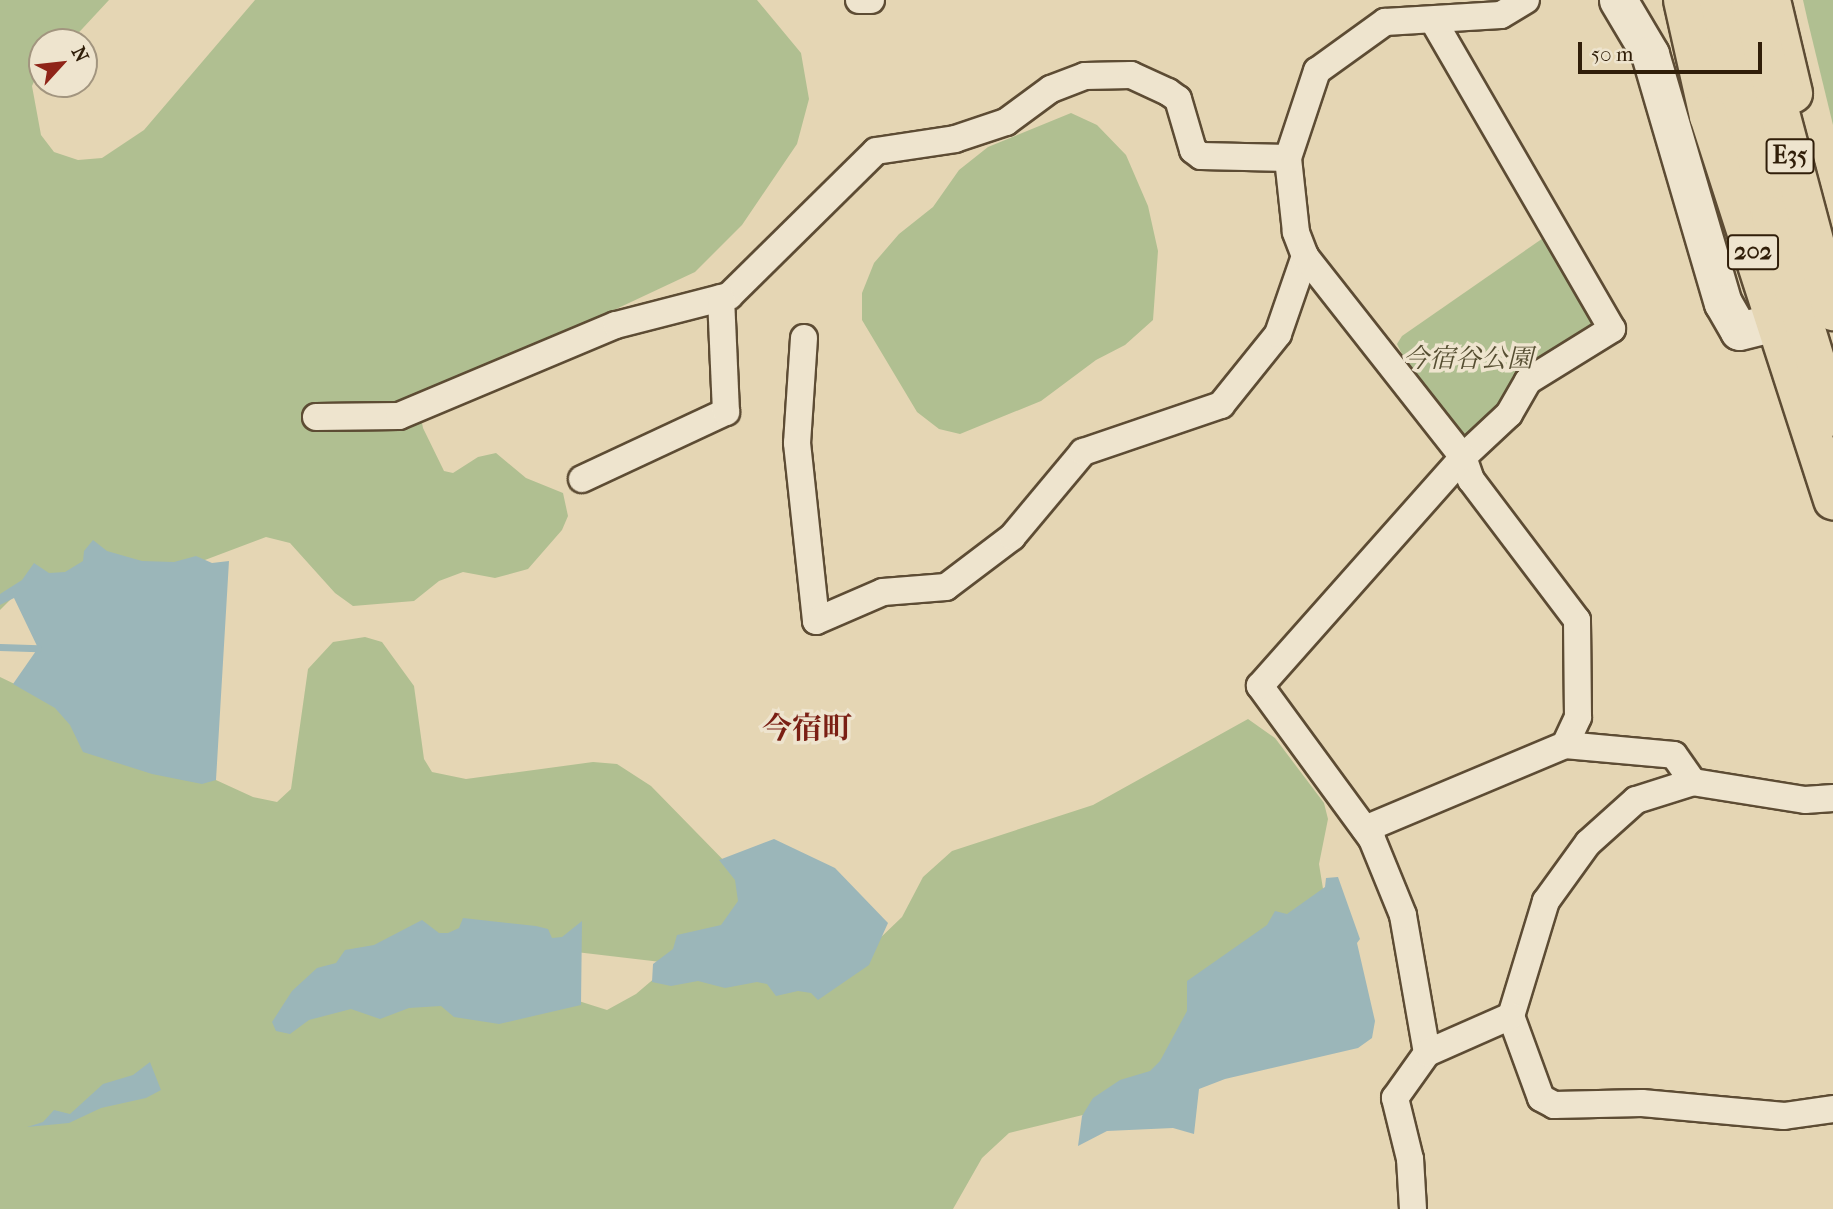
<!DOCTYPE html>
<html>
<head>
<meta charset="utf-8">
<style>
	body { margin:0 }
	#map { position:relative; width:1833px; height:1209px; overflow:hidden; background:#e5d6b4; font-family:"IM FELL French Canon","Noto Serif JP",serif }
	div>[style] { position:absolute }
	.green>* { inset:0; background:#b0bf91 }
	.water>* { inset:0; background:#9bb6b9 }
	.stream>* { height:7px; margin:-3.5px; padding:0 3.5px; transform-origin:3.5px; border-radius:3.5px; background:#9bb6b9 }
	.roads { filter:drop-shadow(2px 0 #5d4c34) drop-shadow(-2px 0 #5d4c34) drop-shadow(0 2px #5d4c34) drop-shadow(0 -2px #5d4c34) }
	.minor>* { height:26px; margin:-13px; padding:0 13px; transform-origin:13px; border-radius:13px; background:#eee4ce }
	.secondary>* { height:37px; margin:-18.5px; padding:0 18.5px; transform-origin:18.5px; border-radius:18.5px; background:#eee4ce }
	.trunk>* { height:38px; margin:-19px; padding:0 19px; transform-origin:19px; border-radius:19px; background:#e5d6b4 }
	.motorway>* { height:38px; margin:-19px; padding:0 19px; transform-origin:19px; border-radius:19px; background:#e5d6b4 }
	span { translate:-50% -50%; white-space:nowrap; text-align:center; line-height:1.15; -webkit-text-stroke:7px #eee4ce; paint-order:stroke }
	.shield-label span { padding:2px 5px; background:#eee4ce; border:2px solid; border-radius:5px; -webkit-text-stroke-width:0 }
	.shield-label { font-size:24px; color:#301e09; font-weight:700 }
	.park-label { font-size:26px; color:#564e32; font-style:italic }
	.quarter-label { font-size:30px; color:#7a1f14; font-weight:700 }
	.north { position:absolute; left:28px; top:28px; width:70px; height:70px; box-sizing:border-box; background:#eee4ce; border:2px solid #a2957f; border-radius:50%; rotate:63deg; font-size:19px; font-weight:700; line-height:28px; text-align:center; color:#301e09 }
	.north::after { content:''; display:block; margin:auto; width:24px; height:32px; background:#8f2418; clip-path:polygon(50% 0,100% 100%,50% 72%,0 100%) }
	.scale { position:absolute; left:1578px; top:42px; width:184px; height:32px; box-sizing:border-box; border:4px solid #301e09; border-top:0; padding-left:9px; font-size:21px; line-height:24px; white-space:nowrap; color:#301e09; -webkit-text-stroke:5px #eee4ce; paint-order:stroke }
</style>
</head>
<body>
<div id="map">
	<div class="green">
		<div style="clip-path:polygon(0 0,109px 0,70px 42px,42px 42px,42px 64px,32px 86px,41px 135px,54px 152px,78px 160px,102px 158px,144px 130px,255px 0,757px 0,801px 53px,809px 99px,797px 144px,742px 225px,695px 272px,418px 402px,423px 428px,444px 471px,453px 473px,478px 457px,496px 453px,526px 478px,563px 493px,568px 516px,562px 530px,528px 569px,495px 578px,463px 572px,439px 581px,414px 601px,353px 606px,335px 593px,290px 543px,266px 537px,197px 563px,68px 578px,35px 575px,0 610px)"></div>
		<div style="clip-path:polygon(1803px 0,1833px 0,1833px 125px,1808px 22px)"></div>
		<div style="clip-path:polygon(1071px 113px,1097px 125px,1126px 155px,1148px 206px,1158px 251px,1153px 320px,1125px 345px,1096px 360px,1041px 401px,960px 434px,939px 429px,917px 412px,862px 320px,862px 293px,874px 263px,899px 234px,933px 207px,959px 170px,988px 147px)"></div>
		<div style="clip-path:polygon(1549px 234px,1597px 320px,1593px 329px,1476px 437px,1460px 439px,1417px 384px,1397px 344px,1402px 336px)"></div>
		<div style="clip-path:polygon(365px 637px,382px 642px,414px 686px,424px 759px,432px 772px,466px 779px,593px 762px,617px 764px,651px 786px,737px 874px,743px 902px,722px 930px,661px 962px,576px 952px,566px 997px,607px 1010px,636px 994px,670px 965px,850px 967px,902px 917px,923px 877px,952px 851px,1093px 805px,1248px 719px,1275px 738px,1324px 803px,1328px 819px,1319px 864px,1324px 895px,1196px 1006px,1162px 1070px,1091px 1113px,1009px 1133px,982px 1158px,953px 1209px,0 1209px,0 677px,205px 775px,253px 797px,277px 802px,291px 789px,308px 669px,333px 642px)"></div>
	</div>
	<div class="water">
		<div style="clip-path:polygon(93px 540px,107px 551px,142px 561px,174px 562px,196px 556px,212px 563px,229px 561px,216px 780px,202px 784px,152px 774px,83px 752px,70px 725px,55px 708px,13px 684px,38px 648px,14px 598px,0 605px,0 594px,22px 580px,34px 563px,49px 573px,65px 572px,83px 561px,84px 551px)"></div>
		<div style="clip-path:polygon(774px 839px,835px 868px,888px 923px,869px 965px,818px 1000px,811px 993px,798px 991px,776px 996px,767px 984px,757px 982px,725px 988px,698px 981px,671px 986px,652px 982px,653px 964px,673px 949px,677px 935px,721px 925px,738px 901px,735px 880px,719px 860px)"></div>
		<div style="clip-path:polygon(1338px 877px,1360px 939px,1357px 943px,1375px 1021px,1372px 1038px,1358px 1048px,1225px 1079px,1199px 1089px,1194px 1134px,1173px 1128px,1107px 1131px,1078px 1146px,1082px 1116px,1093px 1098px,1120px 1080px,1150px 1071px,1160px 1061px,1187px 1011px,1187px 981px,1267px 925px,1275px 911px,1287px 914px,1325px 887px,1326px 878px)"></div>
		<div style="clip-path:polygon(463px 918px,536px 926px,548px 929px,552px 938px,562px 937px,582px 921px,581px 1005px,499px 1024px,454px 1017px,441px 1006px,409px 1008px,380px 1019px,351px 1009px,309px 1020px,290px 1034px,276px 1031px,272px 1022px,292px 991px,317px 968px,336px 963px,345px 950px,374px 945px,422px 920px,439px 933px,448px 933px,459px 928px)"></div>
		<div style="clip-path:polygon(150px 1062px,161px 1090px,146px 1098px,101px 1108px,69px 1123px,27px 1127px,43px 1122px,54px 1110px,70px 1114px,103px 1084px,133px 1075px)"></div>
	</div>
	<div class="stream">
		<div style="left:0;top:647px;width:38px;rotate:2deg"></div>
	</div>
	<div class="roads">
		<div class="minor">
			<div style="left:859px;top:0;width:12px"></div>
			<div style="left:804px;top:338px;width:105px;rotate:93.8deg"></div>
			<div style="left:797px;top:443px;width:179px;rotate:83.9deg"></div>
			<div style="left:816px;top:621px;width:73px;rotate:-23.4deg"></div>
			<div style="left:883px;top:592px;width:63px;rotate:-4.5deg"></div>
			<div style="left:946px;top:587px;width:83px;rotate:-37.1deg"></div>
			<div style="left:1012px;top:537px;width:111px;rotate:-50.1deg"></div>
			<div style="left:1083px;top:452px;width:146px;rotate:-18.8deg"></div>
			<div style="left:1221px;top:405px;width:91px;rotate:-51.2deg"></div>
			<div style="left:1278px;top:334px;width:83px;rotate:-70.9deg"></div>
			<div style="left:316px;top:417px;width:83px;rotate:-0.7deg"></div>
			<div style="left:399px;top:416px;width:235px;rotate:-22.8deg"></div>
			<div style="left:616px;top:325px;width:117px;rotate:-14.4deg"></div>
			<div style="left:729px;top:296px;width:206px;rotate:-44.6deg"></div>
			<div style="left:876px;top:151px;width:80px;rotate:-8.6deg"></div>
			<div style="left:955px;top:139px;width:54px;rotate:-18.4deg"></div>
			<div style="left:1006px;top:122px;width:56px;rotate:-36.3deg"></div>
			<div style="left:1051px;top:89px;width:36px;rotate:-21deg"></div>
			<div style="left:1085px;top:76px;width:46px;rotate:-1.2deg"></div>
			<div style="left:1131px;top:75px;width:41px;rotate:24.7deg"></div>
			<div style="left:1168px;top:92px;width:12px;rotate:35deg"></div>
			<div style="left:1178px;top:99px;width:53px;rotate:73.6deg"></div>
			<div style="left:1193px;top:150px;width:10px;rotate:37deg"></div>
			<div style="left:1201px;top:156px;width:87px;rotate:1.3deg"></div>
			<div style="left:582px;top:479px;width:159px;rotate:-25deg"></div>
			<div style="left:726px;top:412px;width:114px;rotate:-92.5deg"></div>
			<div style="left:1565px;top:745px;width:109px;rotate:5.2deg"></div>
			<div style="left:1674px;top:755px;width:33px;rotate:55deg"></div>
			<div style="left:1833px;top:798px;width:28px;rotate:176deg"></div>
			<div style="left:1805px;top:800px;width:113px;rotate:-170.9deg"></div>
			<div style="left:1693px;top:782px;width:60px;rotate:162.5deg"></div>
			<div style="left:1636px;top:800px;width:64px;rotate:138.1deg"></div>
			<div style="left:1588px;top:843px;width:72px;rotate:125.9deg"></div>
			<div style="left:1546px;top:901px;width:120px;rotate:106.9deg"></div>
			<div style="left:1511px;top:1016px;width:87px;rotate:69.9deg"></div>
			<div style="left:1541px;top:1098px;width:15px;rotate:28deg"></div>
			<div style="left:1554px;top:1105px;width:88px;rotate:-1.3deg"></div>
			<div style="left:1642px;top:1103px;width:143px;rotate:5.2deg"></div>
			<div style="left:1784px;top:1116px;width:49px;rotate:-8.1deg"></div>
			<div style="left:1365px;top:829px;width:217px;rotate:-22.8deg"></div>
			<div style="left:1565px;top:745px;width:31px;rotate:-65deg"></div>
			<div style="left:1578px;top:717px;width:97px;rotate:-90.6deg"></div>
			<div style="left:1577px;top:620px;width:176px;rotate:-127.1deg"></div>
			<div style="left:1471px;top:480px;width:24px;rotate:-109deg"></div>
			<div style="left:1463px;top:457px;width:63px;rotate:-43.1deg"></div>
			<div style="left:1509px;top:414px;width:38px;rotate:-60deg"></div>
			<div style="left:1528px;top:381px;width:99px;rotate:-31.8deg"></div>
			<div style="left:1612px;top:329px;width:357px;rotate:-120.1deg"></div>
			<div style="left:1427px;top:1053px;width:140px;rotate:-99.9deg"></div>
			<div style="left:1403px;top:915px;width:82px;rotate:-112.2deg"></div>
			<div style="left:1372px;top:839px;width:190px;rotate:-126.2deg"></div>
			<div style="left:1260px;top:686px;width:306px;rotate:-48.4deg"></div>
			<div style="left:1463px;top:457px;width:256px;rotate:-128.2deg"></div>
			<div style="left:1305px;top:256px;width:26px;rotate:-111deg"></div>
			<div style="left:1296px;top:232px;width:74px;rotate:-96.2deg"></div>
			<div style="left:1288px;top:158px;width:92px;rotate:-71.6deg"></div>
			<div style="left:1317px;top:71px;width:84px;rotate:-35.8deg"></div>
			<div style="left:1385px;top:22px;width:116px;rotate:-3.5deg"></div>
			<div style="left:1501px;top:15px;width:29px;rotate:-31deg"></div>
			<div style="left:1413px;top:1209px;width:50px;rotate:-93.4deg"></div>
			<div style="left:1410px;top:1159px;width:63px;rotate:-103.8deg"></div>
			<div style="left:1395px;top:1098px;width:55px;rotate:-54.6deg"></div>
			<div style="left:1427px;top:1053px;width:92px;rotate:-23.8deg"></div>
		</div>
		<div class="secondary">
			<div style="left:1618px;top:0;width:63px;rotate:59.3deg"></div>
			<div style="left:1650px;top:54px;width:259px;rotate:73.7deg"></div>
			<div style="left:1723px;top:303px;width:32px;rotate:60deg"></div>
			<div style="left:1739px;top:331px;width:36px;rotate:-14deg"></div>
		</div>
		<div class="trunk">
			<div style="left:1683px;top:0;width:119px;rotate:77.4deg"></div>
			<div style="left:1709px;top:116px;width:404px;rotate:72.1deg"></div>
			<div style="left:1771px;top:0;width:96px;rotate:76.7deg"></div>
		</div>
		<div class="motorway">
			<div style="left:1719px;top:0;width:222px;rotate:76.5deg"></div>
			<div style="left:1771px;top:216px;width:210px;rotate:72.9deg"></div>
			<div style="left:1750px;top:0;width:322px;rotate:75.1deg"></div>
		</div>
	</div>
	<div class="shield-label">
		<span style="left:1790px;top:156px">E35</span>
		<span style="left:1753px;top:252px">202</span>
	</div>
	<div class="park-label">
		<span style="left:1468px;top:359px">今宿谷公園</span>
	</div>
	<div class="quarter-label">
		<span style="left:807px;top:729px">今宿町</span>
	</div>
	<div class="north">N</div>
	<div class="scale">50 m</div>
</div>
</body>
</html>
